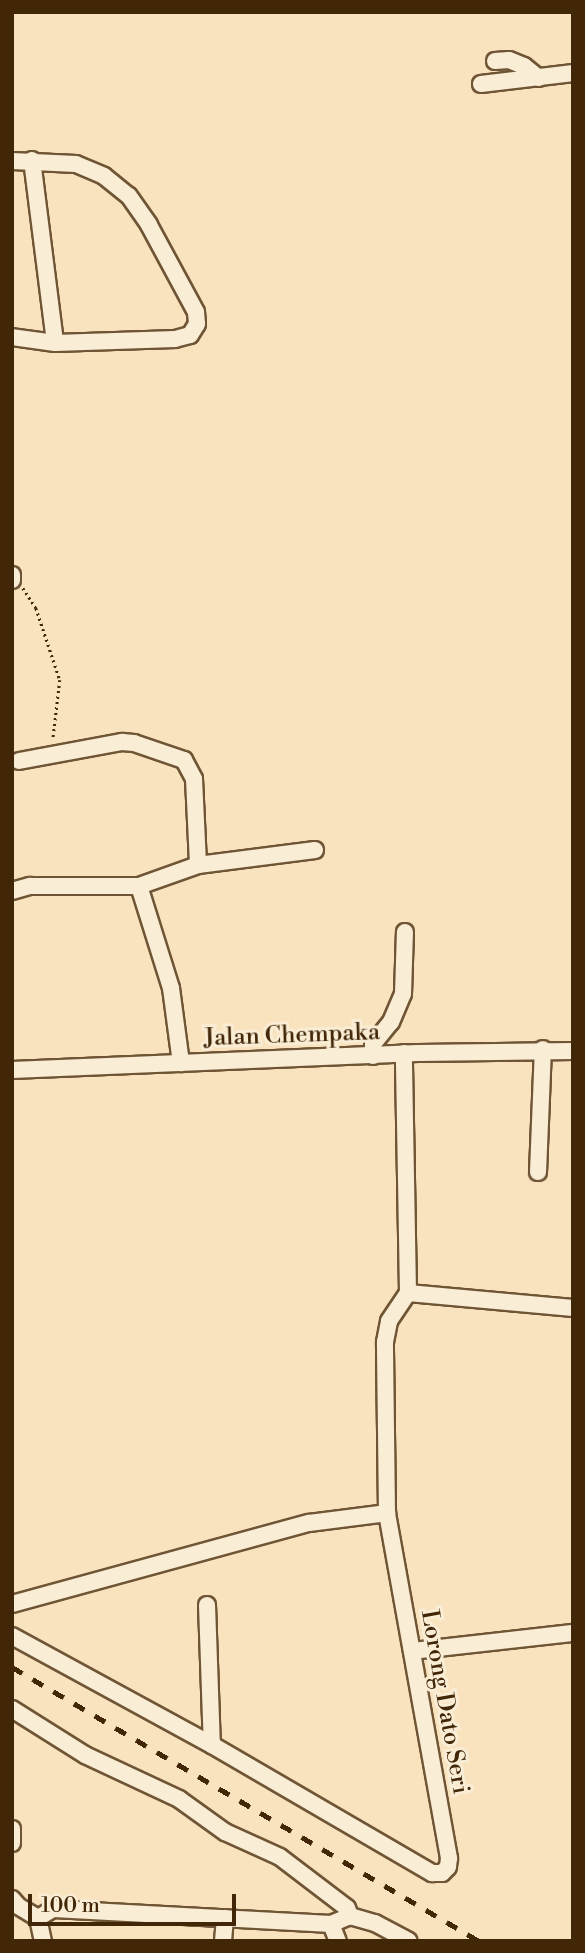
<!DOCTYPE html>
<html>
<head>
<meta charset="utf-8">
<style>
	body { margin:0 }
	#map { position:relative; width:585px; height:1953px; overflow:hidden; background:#f8e3be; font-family:"Libre Bodoni",serif }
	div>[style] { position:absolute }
	.path>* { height:2.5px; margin-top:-1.25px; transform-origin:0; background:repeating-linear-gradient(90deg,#412607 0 2px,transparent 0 5.5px) }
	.roads { filter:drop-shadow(2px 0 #6f5535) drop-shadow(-2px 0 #6f5535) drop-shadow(0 2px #6f5535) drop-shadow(0 -2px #6f5535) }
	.minor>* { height:16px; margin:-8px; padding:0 8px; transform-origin:8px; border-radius:8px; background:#faedd5 }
	.rail>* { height:4.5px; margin-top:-2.25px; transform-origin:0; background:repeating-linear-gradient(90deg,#412607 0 12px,transparent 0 24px) }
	span { translate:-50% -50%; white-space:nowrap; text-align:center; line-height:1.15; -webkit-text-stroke:6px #faedd5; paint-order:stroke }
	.street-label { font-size:24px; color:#412607 }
	.frame { position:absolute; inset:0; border:14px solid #412607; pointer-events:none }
	.scale { position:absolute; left:28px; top:1894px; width:208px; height:32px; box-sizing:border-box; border:4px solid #412607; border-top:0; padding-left:9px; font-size:21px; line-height:24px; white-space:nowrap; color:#412607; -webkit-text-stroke:5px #faedd5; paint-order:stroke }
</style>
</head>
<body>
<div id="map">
	<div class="path">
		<div style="left:23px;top:588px;width:24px;rotate:57deg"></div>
		<div style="left:36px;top:608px;width:76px;rotate:71.6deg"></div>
		<div style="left:60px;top:680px;width:60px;rotate:96.7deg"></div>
	</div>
	<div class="roads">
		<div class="minor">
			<div style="left:495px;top:61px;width:14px;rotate:-4deg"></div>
			<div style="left:509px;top:60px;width:16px;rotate:22deg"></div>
			<div style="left:524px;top:66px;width:19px;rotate:39deg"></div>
			<div style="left:481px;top:84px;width:93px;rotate:-6.8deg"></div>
			<div style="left:32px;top:160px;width:184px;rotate:82.8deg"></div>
			<div style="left:12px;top:161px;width:64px;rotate:2.7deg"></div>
			<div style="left:76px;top:164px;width:30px;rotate:23deg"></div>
			<div style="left:104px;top:176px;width:32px;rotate:39deg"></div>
			<div style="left:129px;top:196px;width:35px;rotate:55deg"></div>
			<div style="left:149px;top:225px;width:99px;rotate:61.6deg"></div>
			<div style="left:196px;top:312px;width:12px;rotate:85deg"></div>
			<div style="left:197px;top:324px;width:13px;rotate:122deg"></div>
			<div style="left:190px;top:335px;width:16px;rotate:165deg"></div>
			<div style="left:175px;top:339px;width:120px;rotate:178.1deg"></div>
			<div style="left:55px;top:343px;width:43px;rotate:-172.1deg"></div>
			<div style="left:12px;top:575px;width:5px;rotate:90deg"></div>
			<div style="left:19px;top:761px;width:105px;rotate:-10.5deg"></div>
			<div style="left:122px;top:742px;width:12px;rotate:5deg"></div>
			<div style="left:134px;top:743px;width:53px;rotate:18.8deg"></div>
			<div style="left:184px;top:760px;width:21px;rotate:62deg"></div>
			<div style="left:194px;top:779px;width:86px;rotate:87.3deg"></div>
			<div style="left:139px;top:886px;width:107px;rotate:72.6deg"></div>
			<div style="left:171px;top:988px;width:76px;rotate:82.4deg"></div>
			<div style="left:12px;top:891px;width:19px;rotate:-16deg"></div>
			<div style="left:30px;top:886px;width:109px"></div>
			<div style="left:139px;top:886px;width:63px;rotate:-19.6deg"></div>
			<div style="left:198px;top:865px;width:118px;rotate:-7.3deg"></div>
			<div style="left:373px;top:1056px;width:12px;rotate:-90deg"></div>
			<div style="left:373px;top:1044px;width:28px;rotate:-51deg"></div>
			<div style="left:391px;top:1022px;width:30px;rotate:-67deg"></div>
			<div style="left:403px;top:994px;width:62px;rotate:-88.2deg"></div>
			<div style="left:12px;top:1070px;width:406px;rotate:-2.4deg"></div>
			<div style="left:418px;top:1053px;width:155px;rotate:-0.7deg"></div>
			<div style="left:538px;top:1172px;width:123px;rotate:-87.7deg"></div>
			<div style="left:408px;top:1293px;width:166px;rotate:5.2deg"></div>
			<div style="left:12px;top:1604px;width:308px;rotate:-15.3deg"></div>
			<div style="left:309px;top:1523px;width:79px;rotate:-7.3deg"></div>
			<div style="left:207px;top:1605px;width:140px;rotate:88deg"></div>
			<div style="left:12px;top:1636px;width:228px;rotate:28.6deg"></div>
			<div style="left:212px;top:1745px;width:255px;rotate:30.2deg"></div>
			<div style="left:432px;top:1873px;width:10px"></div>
			<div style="left:442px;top:1873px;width:8px;rotate:-45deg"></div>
			<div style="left:448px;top:1867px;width:9px;rotate:-84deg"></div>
			<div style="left:449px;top:1858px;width:351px;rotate:-100.2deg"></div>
			<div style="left:387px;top:1513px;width:171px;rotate:-90.7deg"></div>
			<div style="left:385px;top:1342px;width:21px;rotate:-79deg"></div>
			<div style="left:389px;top:1321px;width:34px;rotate:-56deg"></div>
			<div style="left:408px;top:1293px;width:240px;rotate:-91deg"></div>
			<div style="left:412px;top:1651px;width:162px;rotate:-6.4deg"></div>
			<div style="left:12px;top:1709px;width:86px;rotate:32.2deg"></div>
			<div style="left:85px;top:1755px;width:104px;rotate:25.1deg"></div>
			<div style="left:179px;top:1799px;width:57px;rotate:35.7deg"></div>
			<div style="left:225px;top:1832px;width:60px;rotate:24.4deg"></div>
			<div style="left:280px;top:1857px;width:84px;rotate:37.3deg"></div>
			<div style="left:347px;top:1908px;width:9px;rotate:69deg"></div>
			<div style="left:350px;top:1916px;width:21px;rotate:157deg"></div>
			<div style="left:331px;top:1924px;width:278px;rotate:-176.9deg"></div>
			<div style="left:53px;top:1909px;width:17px;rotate:149deg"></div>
			<div style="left:12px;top:1829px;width:14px;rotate:90deg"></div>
			<div style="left:12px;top:1899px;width:9px;rotate:49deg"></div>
			<div style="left:18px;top:1906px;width:23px;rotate:31deg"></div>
			<div style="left:350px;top:1916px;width:26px;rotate:16deg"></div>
			<div style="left:375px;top:1923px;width:38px;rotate:28deg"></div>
			<div style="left:38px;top:1918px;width:24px;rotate:78deg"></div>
			<div style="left:331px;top:1924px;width:18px;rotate:68deg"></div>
			<div style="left:223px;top:1941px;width:23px;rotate:-85deg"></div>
		</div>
	</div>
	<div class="rail">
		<div style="left:12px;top:1667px;width:541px;rotate:30.4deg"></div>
	</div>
	<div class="street-label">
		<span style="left:292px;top:1036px;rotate:-2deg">Jalan Chempaka</span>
		<span style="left:444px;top:1702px;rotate:80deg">Lorong Dato Seri</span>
	</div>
	<div class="frame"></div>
	<div class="scale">100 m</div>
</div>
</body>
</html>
